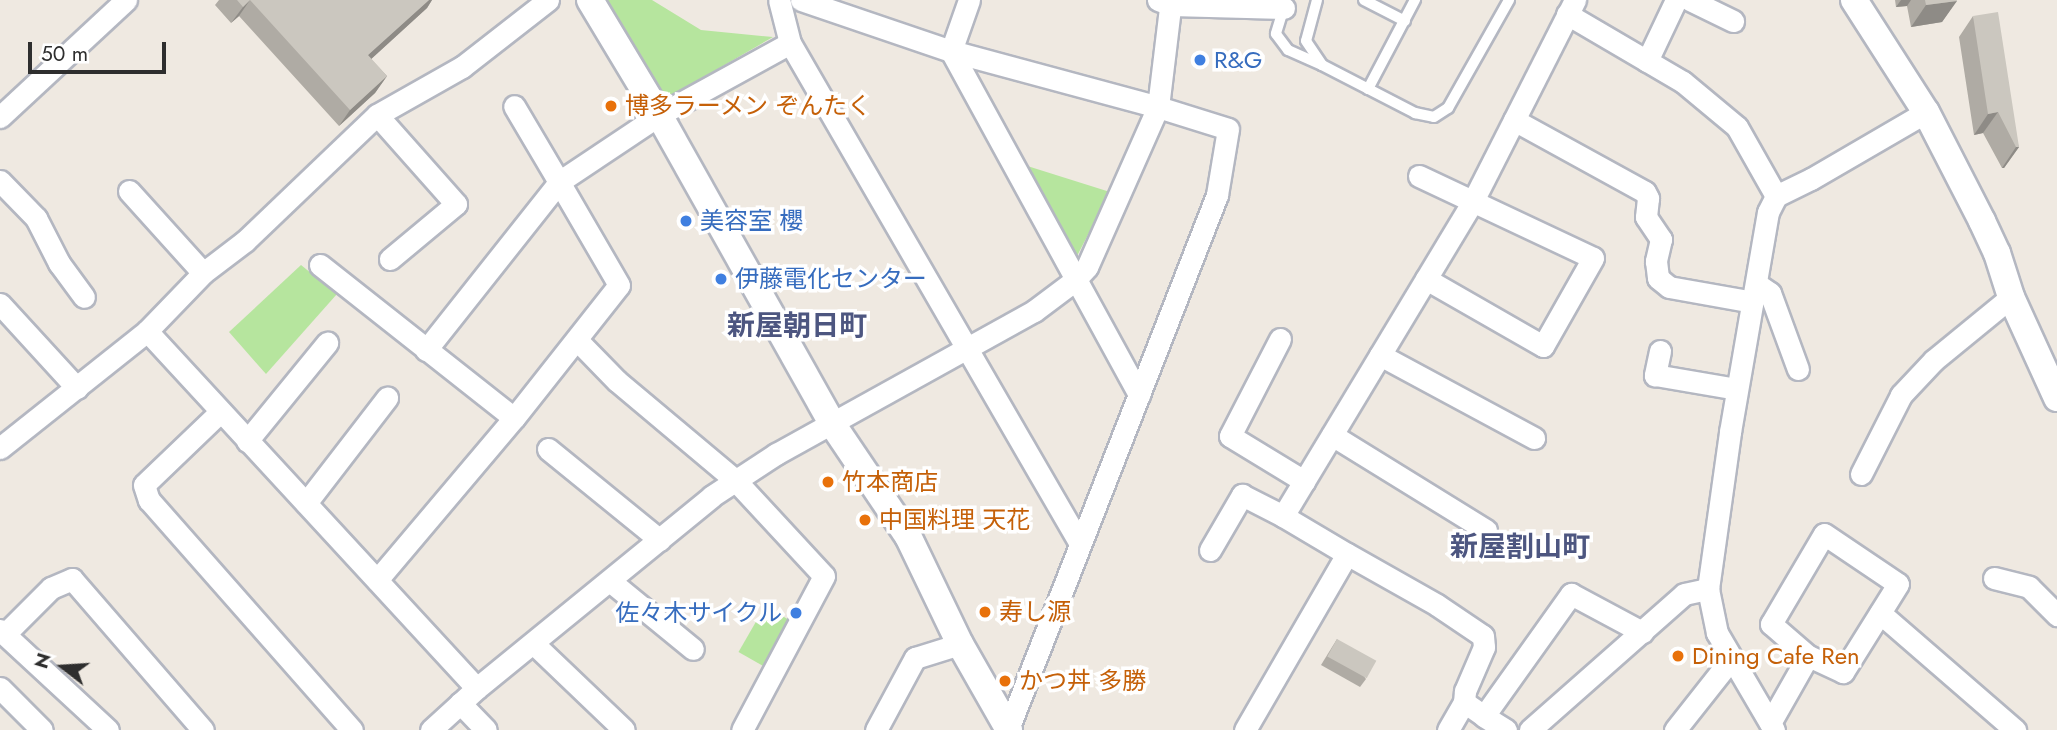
<!DOCTYPE html>
<html>
<head>
<meta charset="utf-8">
<style>
	body { margin:0 }
	#map { position:relative; width:2057px; height:730px; overflow:hidden; background:#efe9e1; font-family:Jost,"Noto Sans JP",sans-serif }
	div>[style] { position:absolute }
	.green>* { inset:0; background:#b6e59e; transform-origin:0 0 }
	.roads { filter:drop-shadow(2px 0 #b4b7c1) drop-shadow(-2px 0 #b4b7c1) drop-shadow(0 2px #b4b7c1) drop-shadow(0 -2px #b4b7c1) }
	.service>* { height:10px; margin:-5px; padding:0 5px; transform-origin:5px; border-radius:5px; background:#fff }
	.minor>* { height:21px; margin:-10.5px; padding:0 10.5px; transform-origin:10.5px; border-radius:10.5px; background:#fff }
	.tertiary>* { height:26px; margin:-13px; padding:0 13px; transform-origin:13px; border-radius:13px; background:#fff }
	.wall>* { inset:0; background:#afaba4 }
	.shaded-wall>* { inset:0; background:#8e8b86 }
	.building>* { inset:0; background:#cbc7bf; transform-origin:0 0 }
	.dots>* { width:19px; height:19px; translate:-50% -50%; box-sizing:border-box; border:4px solid #fff; border-radius:50% }
	span { translate:-50% -50%; white-space:nowrap; text-align:center; line-height:1.15; -webkit-text-stroke:7px #fff; paint-order:stroke }
	.shop-label { font-size:24px; color:#366cbe }
	.left { translate:0 -50%; text-align:left }
	.right { translate:-100% -50%; text-align:right }
	.food-label { font-size:24px; color:#c56008 }
	.quarter-label { font-size:28px; color:#4d5680; font-weight:700 }
	.north { position:absolute; left:28px; top:632px; width:70px; height:70px; -webkit-text-stroke:5px #fff; paint-order:stroke; rotate:287deg; font-size:19px; font-weight:700; line-height:28px; text-align:center; color:#2e2e2e }
	.north::after { content:''; display:block; margin:auto; width:24px; height:32px; background:#2e2e2e; clip-path:polygon(50% 0,100% 100%,50% 72%,0 100%) }
	.scale { position:absolute; left:28px; top:42px; width:138px; height:32px; box-sizing:border-box; border:4px solid #2e2e2e; border-top:0; padding-left:9px; font-size:21px; line-height:24px; white-space:nowrap; color:#2e2e2e; -webkit-text-stroke:5px #fff; paint-order:stroke }
</style>
</head>
<body>
<div id="map">
	<div class="green">
		<div style="clip-path:polygon(603px 0,652px 0,701px 30px,773px 37px,664px 100px)"></div>
		<div style="clip-path:polygon(1021px 164px,1110px 192px,1076px 258px)"></div>
		<div style="clip-path:polygon(301px 265px,337px 294px,266px 374px,229px 332px)"></div>
		<div style="left:765px;top:606px;width:36px;height:53px;rotate:30deg"></div>
	</div>
	<div class="roads">
		<div class="service">
			<div style="left:1317px;top:0;width:42px;rotate:105deg"></div>
			<div style="left:1306px;top:41px;width:29px;rotate:56deg"></div>
			<div style="left:1322px;top:65px;width:105px;rotate:27.3deg"></div>
			<div style="left:1415px;top:113px;width:19px;rotate:12deg"></div>
			<div style="left:1434px;top:117px;width:17px;rotate:-33deg"></div>
			<div style="left:1448px;top:108px;width:124px;rotate:-60.5deg"></div>
			<div style="left:1364px;top:0;width:46px;rotate:27.1deg"></div>
			<div style="left:1284px;top:7px;width:28px;rotate:107deg"></div>
			<div style="left:1276px;top:34px;width:20px;rotate:53deg"></div>
			<div style="left:1288px;top:50px;width:37px;rotate:24deg"></div>
			<div style="left:1368px;top:89px;width:101px;rotate:-62.2deg"></div>
		</div>
		<div class="minor">
			<div style="left:801px;top:0;width:158px;rotate:18.8deg"></div>
			<div style="left:951px;top:51px;width:214px;rotate:15.1deg"></div>
			<div style="left:1158px;top:107px;width:73px;rotate:17.4deg"></div>
			<div style="left:1228px;top:129px;width:67px;rotate:99.5deg"></div>
			<div style="left:1217px;top:195px;width:573px;rotate:111.37deg"></div>
			<div style="left:969px;top:0;width:54px;rotate:109.4deg"></div>
			<div style="left:951px;top:51px;width:392px;rotate:61.3deg"></div>
			<div style="left:1158px;top:0;width:14px;rotate:21deg"></div>
			<div style="left:1171px;top:5px;width:113px;rotate:1.5deg"></div>
			<div style="left:1690px;top:0;width:48px;rotate:26deg"></div>
			<div style="left:1567px;top:14px;width:134px;rotate:30.4deg"></div>
			<div style="left:1683px;top:82px;width:70px;rotate:39.8deg"></div>
			<div style="left:1737px;top:127px;width:79px;rotate:60.5deg"></div>
			<div style="left:790px;top:43px;width:577px;rotate:59.92deg"></div>
			<div style="left:1647px;top:61px;width:68px;rotate:-64.6deg"></div>
			<div style="left:377px;top:115px;width:119px;rotate:48.4deg"></div>
			<div style="left:456px;top:204px;width:86px;rotate:140.2deg"></div>
			<div style="left:0;top:117px;width:172px;rotate:-42.9deg"></div>
			<div style="left:1514px;top:120px;width:149px;rotate:28.8deg"></div>
			<div style="left:1645px;top:192px;width:7px;rotate:63deg"></div>
			<div style="left:1648px;top:198px;width:19px;rotate:96deg"></div>
			<div style="left:1646px;top:217px;width:27px;rotate:56deg"></div>
			<div style="left:1661px;top:239px;width:23px;rotate:103deg"></div>
			<div style="left:1656px;top:261px;width:17px;rotate:83deg"></div>
			<div style="left:1658px;top:278px;width:14px;rotate:39deg"></div>
			<div style="left:1669px;top:287px;width:85px;rotate:10.1deg"></div>
			<div style="left:1419px;top:176px;width:192px;rotate:25.2deg"></div>
			<div style="left:1593px;top:258px;width:101px;rotate:119.6deg"></div>
			<div style="left:1543px;top:346px;width:135px;rotate:-150.2deg"></div>
			<div style="left:0;top:181px;width:52px;rotate:45.8deg"></div>
			<div style="left:36px;top:218px;width:51px;rotate:62.9deg"></div>
			<div style="left:59px;top:263px;width:42px;rotate:53.7deg"></div>
			<div style="left:129px;top:191px;width:110px;rotate:47.9deg"></div>
			<div style="left:320px;top:265px;width:247px;rotate:38.3deg"></div>
			<div style="left:1757px;top:284px;width:16px;rotate:35deg"></div>
			<div style="left:1770px;top:293px;width:81px;rotate:69.8deg"></div>
			<div style="left:0;top:304px;width:114px;rotate:47.5deg"></div>
			<div style="left:147px;top:331px;width:486px;rotate:47.3deg"></div>
			<div style="left:1280px;top:339px;width:109px;rotate:117.3deg"></div>
			<div style="left:1230px;top:436px;width:87px;rotate:31.3deg"></div>
			<div style="left:577px;top:340px;width:57px;rotate:45.7deg"></div>
			<div style="left:617px;top:381px;width:155px;rotate:40deg"></div>
			<div style="left:736px;top:481px;width:129px;rotate:47.2deg"></div>
			<div style="left:824px;top:576px;width:174px;rotate:118deg"></div>
			<div style="left:426px;top:350px;width:214px;rotate:-51.6deg"></div>
			<div style="left:559px;top:182px;width:88px;rotate:-120.6deg"></div>
			<div style="left:1660px;top:351px;width:25px;rotate:102deg"></div>
			<div style="left:1655px;top:375px;width:83px;rotate:9.7deg"></div>
			<div style="left:1380px;top:355px;width:175px;rotate:28.3deg"></div>
			<div style="left:220px;top:412px;width:105px;rotate:136.2deg"></div>
			<div style="left:144px;top:485px;width:16px;rotate:72deg"></div>
			<div style="left:149px;top:500px;width:307px;rotate:48.6deg"></div>
			<div style="left:1332px;top:435px;width:181px;rotate:31.7deg"></div>
			<div style="left:247px;top:441px;width:127px;rotate:-50.8deg"></div>
			<div style="left:0;top:448px;width:188px;rotate:-38.5deg"></div>
			<div style="left:147px;top:331px;width:81px;rotate:-46deg"></div>
			<div style="left:203px;top:273px;width:53px;rotate:-37.3deg"></div>
			<div style="left:245px;top:241px;width:182px;rotate:-43.7deg"></div>
			<div style="left:377px;top:115px;width:98px;rotate:-29.5deg"></div>
			<div style="left:462px;top:67px;width:109px;rotate:-37.9deg"></div>
			<div style="left:548px;top:449px;width:144px;rotate:39.1deg"></div>
			<div style="left:1861px;top:474px;width:89px;rotate:-63.1deg"></div>
			<div style="left:1901px;top:395px;width:48px;rotate:-46.7deg"></div>
			<div style="left:1934px;top:360px;width:99px;rotate:-39.3deg"></div>
			<div style="left:306px;top:503px;width:133px;rotate:-52.4deg"></div>
			<div style="left:1210px;top:550px;width:64px;rotate:-59.8deg"></div>
			<div style="left:1242px;top:495px;width:46px;rotate:27.1deg"></div>
			<div style="left:1347px;top:554px;width:103px;rotate:29.5deg"></div>
			<div style="left:1437px;top:605px;width:55px;rotate:34deg"></div>
			<div style="left:1483px;top:636px;width:11px;rotate:85deg"></div>
			<div style="left:1484px;top:647px;width:48px;rotate:113.4deg"></div>
			<div style="left:1465px;top:691px;width:11px;rotate:95deg"></div>
			<div style="left:1464px;top:702px;width:24px;rotate:35deg"></div>
			<div style="left:1994px;top:578px;width:36px;rotate:14deg"></div>
			<div style="left:2029px;top:587px;width:40px;rotate:45deg"></div>
			<div style="left:377px;top:580px;width:212px;rotate:-49.8deg"></div>
			<div style="left:514px;top:418px;width:169px;rotate:-51.7deg"></div>
			<div style="left:619px;top:285px;width:119px;rotate:-120.2deg"></div>
			<div style="left:559px;top:182px;width:120px;rotate:-33.8deg"></div>
			<div style="left:659px;top:115px;width:149px;rotate:-28.8deg"></div>
			<div style="left:790px;top:43px;width:44px;rotate:-104.3deg"></div>
			<div style="left:610px;top:581px;width:107px;rotate:39.3deg"></div>
			<div style="left:1880px;top:613px;width:179px;rotate:40.9deg"></div>
			<div style="left:0;top:630px;width:147px;rotate:42.8deg"></div>
			<div style="left:5px;top:634px;width:65px;rotate:-45deg"></div>
			<div style="left:51px;top:588px;width:23px;rotate:-23deg"></div>
			<div style="left:72px;top:579px;width:200px;rotate:49.1deg"></div>
			<div style="left:534px;top:644px;width:124px;rotate:43.7deg"></div>
			<div style="left:0;top:688px;width:59px;rotate:45deg"></div>
			<div style="left:460px;top:703px;width:37px;rotate:46deg"></div>
			<div style="left:1770px;top:723px;width:77px;rotate:-60.4deg"></div>
			<div style="left:1808px;top:656px;width:49px;rotate:-139.1deg"></div>
			<div style="left:1771px;top:624px;width:104px;rotate:-59.5deg"></div>
			<div style="left:1824px;top:534px;width:89px;rotate:34deg"></div>
			<div style="left:1898px;top:584px;width:104px;rotate:122deg"></div>
			<div style="left:1843px;top:672px;width:38px;rotate:-155deg"></div>
			<div style="left:431px;top:730px;width:62px;rotate:-42.4deg"></div>
			<div style="left:477px;top:688px;width:303px;rotate:-39.2deg"></div>
			<div style="left:712px;top:496px;width:77px;rotate:-33.3deg"></div>
			<div style="left:776px;top:454px;width:295px;rotate:-29deg"></div>
			<div style="left:1034px;top:311px;width:50px;rotate:-36.9deg"></div>
			<div style="left:1074px;top:281px;width:19px;rotate:-47deg"></div>
			<div style="left:1087px;top:267px;width:175px;rotate:-66.1deg"></div>
			<div style="left:1158px;top:107px;width:108px;rotate:-83.1deg"></div>
			<div style="left:876px;top:730px;width:82px;rotate:-61.6deg"></div>
			<div style="left:915px;top:658px;width:47px;rotate:-17.3deg"></div>
			<div style="left:1245px;top:730px;width:203px;rotate:-59.9deg"></div>
			<div style="left:1347px;top:554px;width:74px;rotate:-149.3deg"></div>
			<div style="left:1283px;top:516px;width:366px;rotate:-58.9deg"></div>
			<div style="left:1472px;top:203px;width:228px;rotate:-63.1deg"></div>
			<div style="left:1448px;top:730px;width:32px;rotate:-60deg"></div>
			<div style="left:1506px;top:730px;width:26px;rotate:-148deg"></div>
			<div style="left:1484px;top:716px;width:150px;rotate:-54.5deg"></div>
			<div style="left:1571px;top:594px;width:81px;rotate:28.2deg"></div>
			<div style="left:1530px;top:730px;width:205px;rotate:-41.4deg"></div>
			<div style="left:1684px;top:594px;width:25px;rotate:-12deg"></div>
			<div style="left:1675px;top:730px;width:90px;rotate:-51.7deg"></div>
			<div style="left:1774px;top:730px;width:113px;rotate:-120.4deg"></div>
			<div style="left:1717px;top:633px;width:45px;rotate:-101.6deg"></div>
			<div style="left:1708px;top:589px;width:159px;rotate:-82deg"></div>
			<div style="left:1730px;top:432px;width:223px;rotate:-80.2deg"></div>
			<div style="left:1768px;top:212px;width:18px;rotate:-63deg"></div>
			<div style="left:1776px;top:196px;width:39px;rotate:-26deg"></div>
			<div style="left:1811px;top:179px;width:133px;rotate:-30.2deg"></div>
		</div>
		<div class="tertiary">
			<div style="left:590px;top:0;width:134px;rotate:59deg"></div>
			<div style="left:659px;top:115px;width:355px;rotate:60.7deg"></div>
			<div style="left:833px;top:425px;width:134px;rotate:56deg"></div>
			<div style="left:908px;top:536px;width:120px;rotate:64.3deg"></div>
			<div style="left:960px;top:644px;width:99px;rotate:60.3deg"></div>
			<div style="left:1854px;top:0;width:133px;rotate:57.3deg"></div>
			<div style="left:1926px;top:112px;width:123px;rotate:62.8deg"></div>
			<div style="left:1982px;top:221px;width:35px;rotate:65deg"></div>
			<div style="left:1997px;top:253px;width:46px;rotate:72.3deg"></div>
			<div style="left:2011px;top:297px;width:111px;rotate:65.5deg"></div>
		</div>
	</div>
	<div class="wall">
		<div style="clip-path:polygon(219px 0,432px 0,427px 8px,371px 59px,387px 76px,375px 93px,339px 126px,239px 16px,231px 23px,215px 5px)"></div>
		<div style="clip-path:polygon(1895px 0,1957px 0,1942px 22px,1911px 27px,1907px 6px,1896px 7px)"></div>
		<div style="clip-path:polygon(1973px 16px,2019px 147px,2004px 168px,2002px 168px,1983px 133px,1974px 135px,1959px 37px)"></div>
		<div style="clip-path:polygon(1337px 639px,1366px 679px,1360px 687px,1321px 665px)"></div>
	</div>
	<div class="shaded-wall">
		<div style="clip-path:polygon(250px 0,239px 16px,231px 23px,243px 7px)"></div>
		<div style="clip-path:polygon(429px 0,432px 0,427px 8px,357px 72px,368px 55px)"></div>
		<div style="clip-path:polygon(1901px 0,1911px 0,1907px 6px,1896px 7px)"></div>
		<div style="clip-path:polygon(1957px 1px,1942px 22px,1911px 27px,1926px 5px)"></div>
		<div style="clip-path:polygon(387px 76px,375px 93px,339px 126px,350px 110px)"></div>
		<div style="clip-path:polygon(1998px 112px,1983px 133px,1974px 135px,1988px 114px)"></div>
		<div style="clip-path:polygon(2016px 147px,2019px 147px,2004px 168px,2002px 168px)"></div>
	</div>
	<div class="building">
		<div style="clip-path:polygon(237px 0,250px 0,243px 7px)"></div>
		<div style="clip-path:polygon(250px 0,429px 0,368px 55px,387px 76px,350px 110px)"></div>
		<div style="clip-path:polygon(1925px 0,1957px 0,1957px 1px,1926px 5px)"></div>
		<div style="clip-path:polygon(1998px 12px,2019px 147px,2016px 147px,1998px 112px,1988px 114px,1973px 16px)"></div>
		<div style="left:1337px;top:639px;width:45px;height:20px;rotate:29deg"></div>
	</div>
	<div class="dots">
		<div style="left:1200px;top:60px;background:#3f7fe0"></div>
		<div style="left:611px;top:106px;background:#e8710a"></div>
		<div style="left:686px;top:221px;background:#3f7fe0"></div>
		<div style="left:721px;top:279px;background:#3f7fe0"></div>
		<div style="left:828px;top:482px;background:#e8710a"></div>
		<div style="left:865px;top:520px;background:#e8710a"></div>
		<div style="left:985px;top:612px;background:#e8710a"></div>
		<div style="left:796px;top:613px;background:#3f7fe0"></div>
		<div style="left:1678px;top:656px;background:#e8710a"></div>
		<div style="left:1005px;top:681px;background:#e8710a"></div>
	</div>
	<div class="shop-label">
		<span class="left" style="left:1214px;top:60px">R&amp;G</span>
		<span class="left" style="left:700px;top:221px">美容室 櫻</span>
		<span class="left" style="left:735px;top:279px">伊藤電化センター</span>
		<span class="right" style="left:782px;top:613px">佐々木サイクル</span>
	</div>
	<div class="food-label">
		<span class="left" style="left:625px;top:106px">博多ラーメン ぞんたく</span>
		<span class="left" style="left:842px;top:482px">竹本商店</span>
		<span class="left" style="left:879px;top:520px">中国料理 天花</span>
		<span class="left" style="left:999px;top:612px">寿し源</span>
		<span class="left" style="left:1692px;top:656px">Dining Cafe Ren</span>
		<span class="left" style="left:1019px;top:681px">かつ丼 多勝</span>
	</div>
	<div class="quarter-label">
		<span style="left:797px;top:326px">新屋朝日町</span>
		<span style="left:1520px;top:547px">新屋割山町</span>
	</div>
	<div class="north">N</div>
	<div class="scale">50 m</div>
</div>
</body>
</html>
